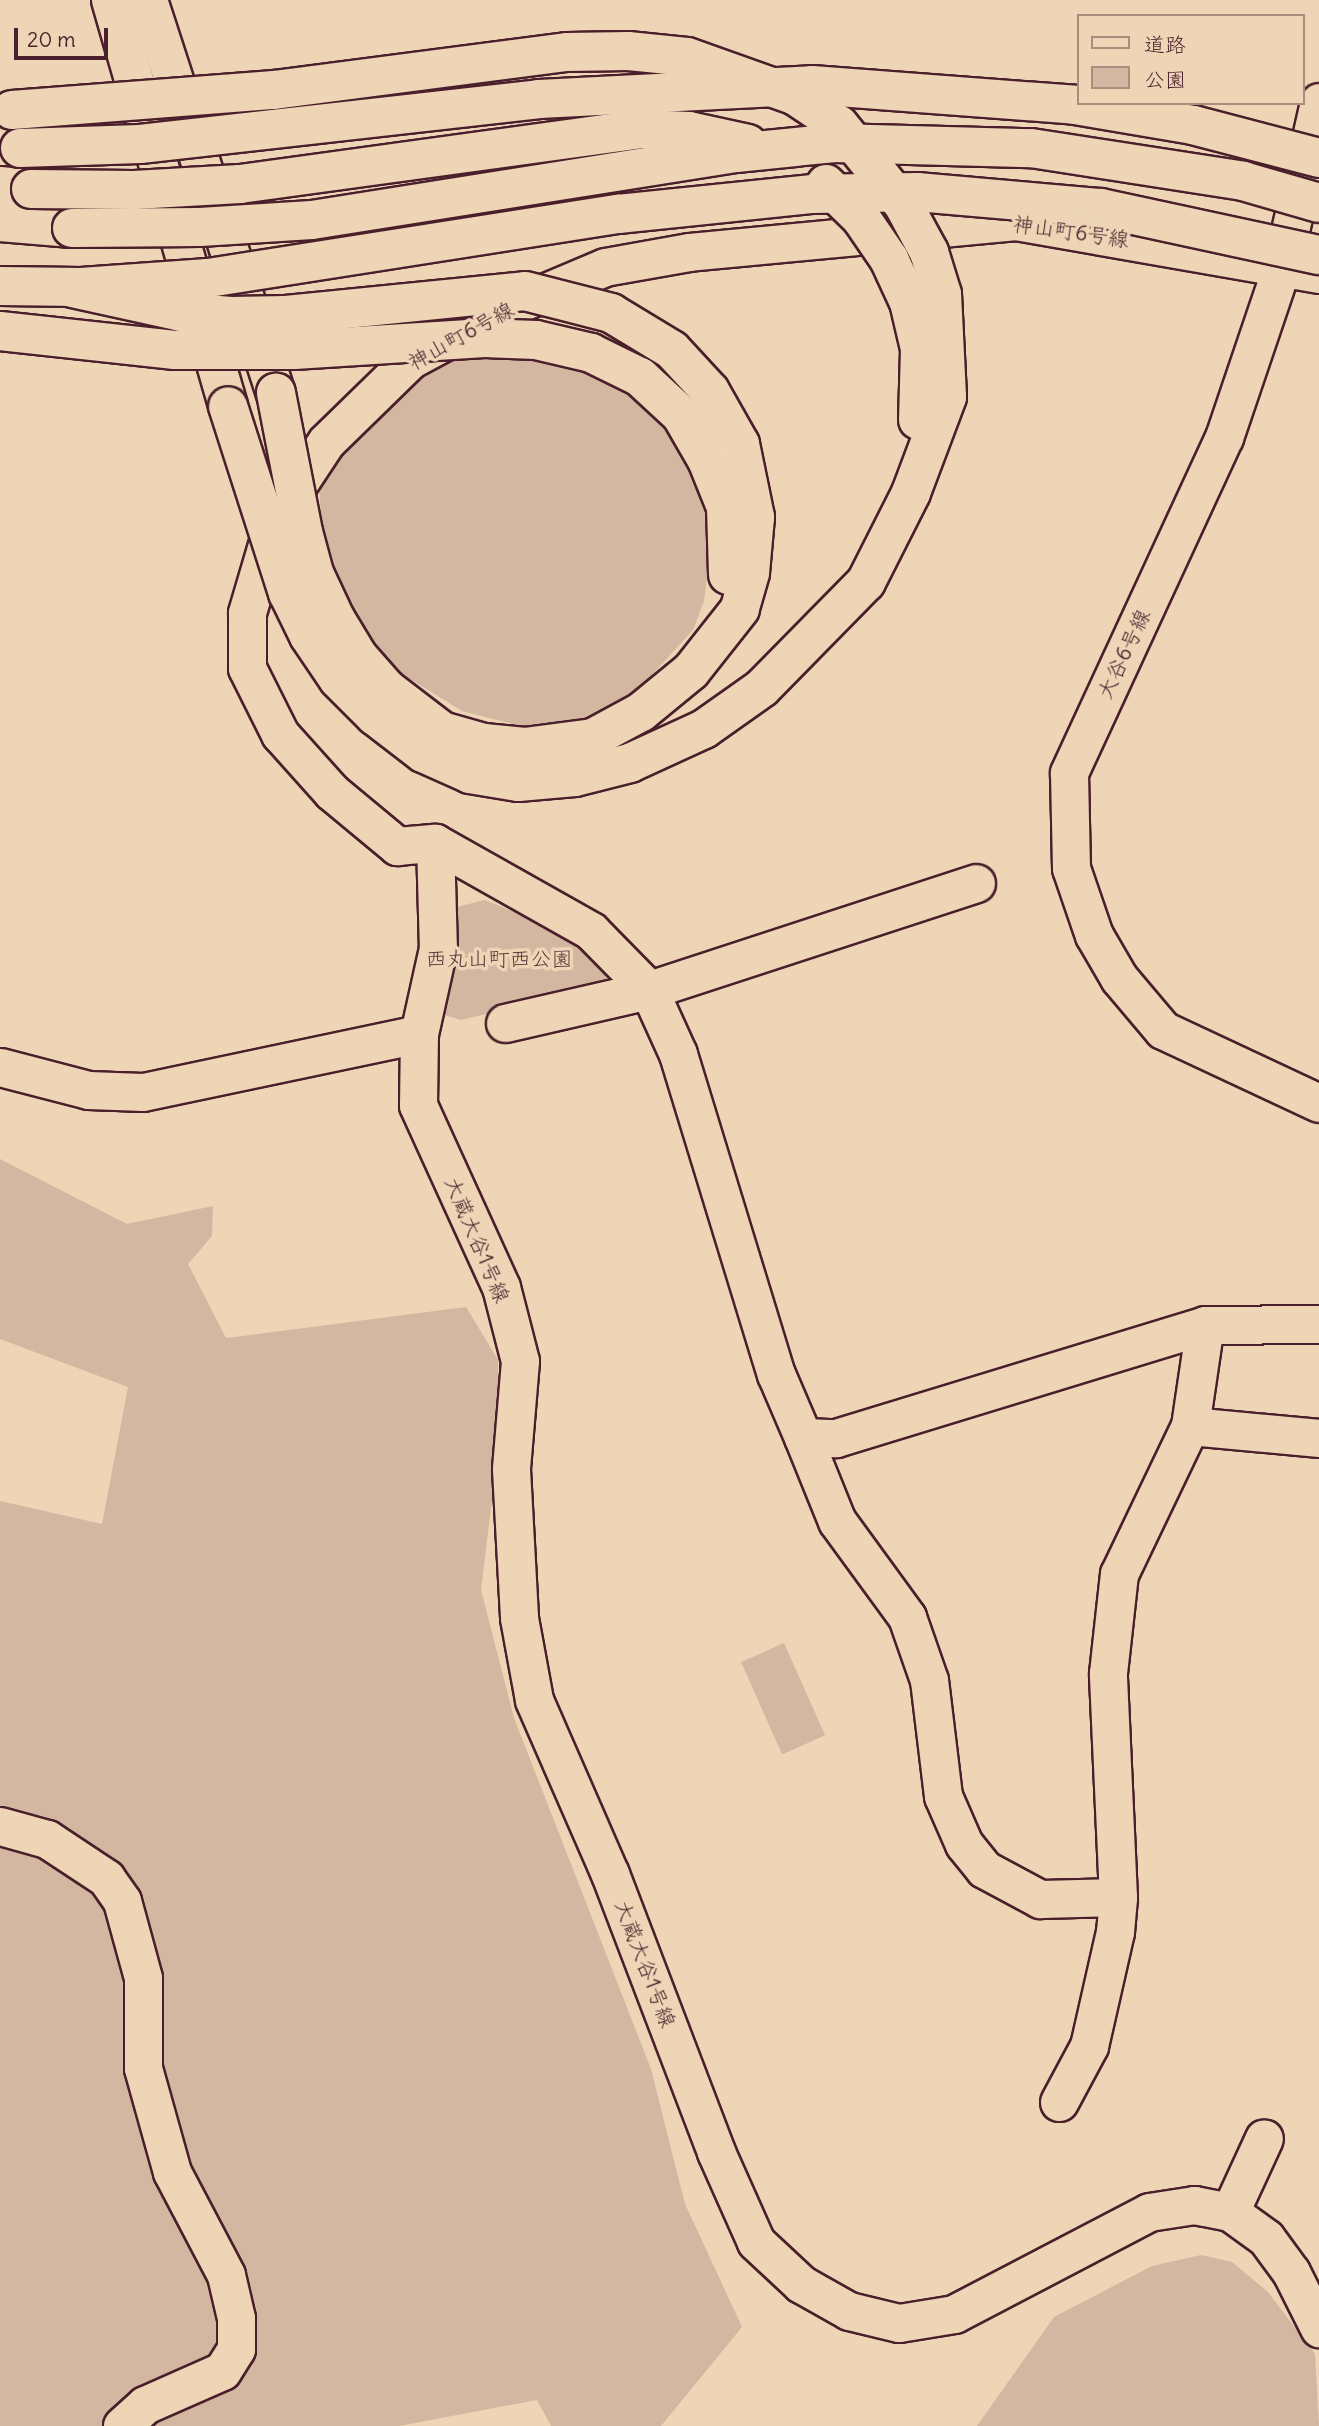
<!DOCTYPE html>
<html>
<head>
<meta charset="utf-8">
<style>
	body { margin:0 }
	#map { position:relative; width:1319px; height:2426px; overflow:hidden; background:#eed5b6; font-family:Delius,"Klee One",sans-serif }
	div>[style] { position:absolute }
	.green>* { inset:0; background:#d3b7a0; transform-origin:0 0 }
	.roads { filter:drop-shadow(2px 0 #4a1f2b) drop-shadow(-2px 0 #4a1f2b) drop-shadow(0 2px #4a1f2b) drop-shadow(0 -2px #4a1f2b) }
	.minor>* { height:37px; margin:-18.5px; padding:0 18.5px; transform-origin:18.5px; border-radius:18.5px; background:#eed5b6 }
	.highway>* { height:38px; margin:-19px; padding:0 19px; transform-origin:19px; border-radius:19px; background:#eed5b6 }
	.bridges { filter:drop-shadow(2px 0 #4a1f2b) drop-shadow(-2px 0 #4a1f2b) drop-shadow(0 2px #4a1f2b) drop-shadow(0 -2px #4a1f2b) }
	.highway-bridge>* { height:38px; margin:-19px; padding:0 19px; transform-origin:19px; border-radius:19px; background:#eed5b6 }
	span { translate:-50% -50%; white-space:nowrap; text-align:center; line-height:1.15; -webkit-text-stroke:7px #eed5b6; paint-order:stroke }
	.street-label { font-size:21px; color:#4a1f2b }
	.park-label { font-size:21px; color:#5f363d }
	.legend { position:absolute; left:1077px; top:14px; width:228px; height:91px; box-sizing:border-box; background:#eed5b6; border:2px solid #ac8c7e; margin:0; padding:9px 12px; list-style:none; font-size:21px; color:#4a1f2b }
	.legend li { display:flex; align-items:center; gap:14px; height:35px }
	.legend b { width:35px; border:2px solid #ac8c7e }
	.scale { position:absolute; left:14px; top:28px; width:94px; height:32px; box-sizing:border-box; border:4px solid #4a1f2b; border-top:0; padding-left:9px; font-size:21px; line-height:24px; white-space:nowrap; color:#4a1f2b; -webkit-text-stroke:5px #eed5b6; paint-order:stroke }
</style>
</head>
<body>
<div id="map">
	<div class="green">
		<div style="clip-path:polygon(516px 355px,577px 369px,619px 388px,659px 417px,696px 469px,712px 536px,704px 601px,693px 630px,639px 689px,591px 717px,528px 728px,462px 711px,399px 672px,348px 611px,324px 555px,318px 474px,432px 356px)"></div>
		<div style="clip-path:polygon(485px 900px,548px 926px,605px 963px,606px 985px,461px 1020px,441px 1014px,453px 908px)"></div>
		<div style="clip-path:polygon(0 1159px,127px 1224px,213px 1206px,212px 1236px,188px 1264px,226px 1338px,466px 1307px,498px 1360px,498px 1450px,481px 1590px,514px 1718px,651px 2069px,685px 2204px,742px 2327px,661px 2426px,551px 2426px,537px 2400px,399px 2426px,0 2426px,0 1501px,102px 1524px,128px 1387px,0 1339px)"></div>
		<div style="left:784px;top:1643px;width:101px;height:47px;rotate:66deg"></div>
		<div style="clip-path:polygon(1201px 2255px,1232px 2262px,1268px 2292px,1315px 2354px,1319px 2426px,977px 2426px,1054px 2317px,1152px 2266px)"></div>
	</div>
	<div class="roads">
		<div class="minor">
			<div style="left:1319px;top:102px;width:168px;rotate:102.7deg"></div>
			<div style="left:1282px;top:266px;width:181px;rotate:108.7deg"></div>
			<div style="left:1224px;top:437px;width:370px;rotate:114.8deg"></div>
			<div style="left:1069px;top:773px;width:95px;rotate:88.8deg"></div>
			<div style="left:1071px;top:868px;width:71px;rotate:71.1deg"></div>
			<div style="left:1094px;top:935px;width:50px;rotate:59.8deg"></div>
			<div style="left:1119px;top:978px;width:68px;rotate:49.8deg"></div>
			<div style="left:1163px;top:1030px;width:172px;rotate:25.1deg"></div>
			<div style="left:1319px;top:274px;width:308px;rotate:-170.1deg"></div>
			<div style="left:1016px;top:221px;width:328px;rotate:174.6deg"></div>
			<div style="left:689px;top:252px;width:85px;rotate:169.9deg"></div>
			<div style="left:605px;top:267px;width:113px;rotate:157.1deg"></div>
			<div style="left:501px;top:311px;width:103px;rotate:151.7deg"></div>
			<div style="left:410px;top:360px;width:117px;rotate:135.7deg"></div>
			<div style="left:326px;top:442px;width:95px;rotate:123.4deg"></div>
			<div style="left:274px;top:521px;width:96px;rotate:106.4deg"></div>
			<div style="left:247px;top:613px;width:55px;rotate:90deg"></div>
			<div style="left:247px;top:668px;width:74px;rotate:63.4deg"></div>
			<div style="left:280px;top:734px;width:78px;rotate:48.1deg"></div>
			<div style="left:332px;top:792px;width:85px;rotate:39.7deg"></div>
			<div style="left:397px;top:846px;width:38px;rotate:-5deg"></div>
			<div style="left:435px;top:843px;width:105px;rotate:88.4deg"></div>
			<div style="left:438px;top:948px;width:88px;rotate:102.5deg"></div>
			<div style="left:419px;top:1034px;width:71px;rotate:90.8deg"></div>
			<div style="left:418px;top:1105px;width:200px;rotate:65.5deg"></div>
			<div style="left:501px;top:1287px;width:76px;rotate:75.6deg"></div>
			<div style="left:520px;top:1361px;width:108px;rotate:94.8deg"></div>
			<div style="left:511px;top:1469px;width:149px;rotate:86.9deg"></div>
			<div style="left:519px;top:1618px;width:83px;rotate:79.6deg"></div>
			<div style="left:534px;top:1700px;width:190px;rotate:66.4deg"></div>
			<div style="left:610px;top:1874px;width:298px;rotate:69.1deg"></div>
			<div style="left:716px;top:2152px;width:98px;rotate:66deg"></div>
			<div style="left:756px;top:2242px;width:62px;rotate:43deg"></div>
			<div style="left:801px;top:2284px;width:55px;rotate:29.4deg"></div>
			<div style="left:849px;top:2311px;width:51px;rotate:13.5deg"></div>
			<div style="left:899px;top:2323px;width:56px;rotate:-9.3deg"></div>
			<div style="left:954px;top:2314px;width:220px;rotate:-27.6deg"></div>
			<div style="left:1149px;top:2212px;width:46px;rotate:-8.8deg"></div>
			<div style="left:1194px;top:2205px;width:37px;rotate:11deg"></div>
			<div style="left:1230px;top:2212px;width:44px;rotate:35.8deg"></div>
			<div style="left:1266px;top:2238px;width:42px;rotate:53.7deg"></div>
			<div style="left:1291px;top:2272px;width:63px;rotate:63.4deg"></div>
			<div style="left:435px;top:843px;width:179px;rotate:29.4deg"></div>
			<div style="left:591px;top:931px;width:83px;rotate:45.5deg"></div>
			<div style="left:649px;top:990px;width:70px;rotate:65.6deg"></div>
			<div style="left:678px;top:1054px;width:335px;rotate:73deg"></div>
			<div style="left:776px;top:1374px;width:69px;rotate:66.8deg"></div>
			<div style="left:803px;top:1437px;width:33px;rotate:2deg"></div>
			<div style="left:836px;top:1438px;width:386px;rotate:-17deg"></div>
			<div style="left:1205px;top:1325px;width:114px;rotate:-0.5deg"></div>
			<div style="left:505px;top:1023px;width:148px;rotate:-12.9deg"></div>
			<div style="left:649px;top:990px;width:344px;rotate:-18.1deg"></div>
			<div style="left:0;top:1067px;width:91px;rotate:14.6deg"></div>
			<div style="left:88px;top:1090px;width:55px;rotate:2.1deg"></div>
			<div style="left:143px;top:1092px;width:282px;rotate:-11.9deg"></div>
			<div style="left:1190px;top:1426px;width:130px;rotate:5.3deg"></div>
			<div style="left:803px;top:1437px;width:91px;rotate:68deg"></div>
			<div style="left:837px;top:1521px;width:119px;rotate:53.9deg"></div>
			<div style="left:907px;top:1617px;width:67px;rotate:70.8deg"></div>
			<div style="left:929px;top:1680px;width:117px;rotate:83.1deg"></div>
			<div style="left:943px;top:1796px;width:52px;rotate:66.4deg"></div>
			<div style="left:964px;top:1844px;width:32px;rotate:51deg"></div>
			<div style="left:984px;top:1869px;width:64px;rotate:28.2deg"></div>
			<div style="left:1040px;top:1899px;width:78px;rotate:-1.5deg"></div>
			<div style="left:0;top:1826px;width:49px;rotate:15.5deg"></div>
			<div style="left:47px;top:1839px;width:71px;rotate:33.5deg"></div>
			<div style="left:106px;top:1878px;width:28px;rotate:55deg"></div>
			<div style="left:122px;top:1901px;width:80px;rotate:74.7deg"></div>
			<div style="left:143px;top:1978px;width:90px;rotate:90deg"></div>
			<div style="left:143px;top:2068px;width:108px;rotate:74.4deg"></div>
			<div style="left:172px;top:2172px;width:116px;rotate:62.3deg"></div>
			<div style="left:226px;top:2275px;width:44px;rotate:76.9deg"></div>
			<div style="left:236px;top:2318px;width:31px;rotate:90deg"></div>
			<div style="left:236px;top:2349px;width:26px;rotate:122deg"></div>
			<div style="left:222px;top:2371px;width:84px;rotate:156.2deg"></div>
			<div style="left:145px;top:2405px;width:31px;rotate:138deg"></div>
			<div style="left:1059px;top:2102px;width:64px;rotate:-61.8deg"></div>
			<div style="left:1089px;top:2046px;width:117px;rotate:-77.2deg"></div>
			<div style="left:1115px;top:1932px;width:35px;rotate:-85deg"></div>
			<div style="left:1118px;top:1897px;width:224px;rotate:-92.6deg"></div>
			<div style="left:1108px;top:1673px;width:100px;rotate:-83.7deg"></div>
			<div style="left:1119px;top:1574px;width:164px;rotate:-64.4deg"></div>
			<div style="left:1190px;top:1426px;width:102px;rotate:-81.6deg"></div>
			<div style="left:1230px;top:2212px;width:81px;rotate:-65.3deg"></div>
		</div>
		<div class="highway">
			<div style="left:111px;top:0;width:423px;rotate:73.9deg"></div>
			<div style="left:148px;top:0;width:413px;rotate:72deg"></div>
			<div style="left:0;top:186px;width:31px;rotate:6deg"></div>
			<div style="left:0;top:222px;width:72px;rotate:4.8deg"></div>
		</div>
	</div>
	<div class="bridges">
		<div class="highway-bridge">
			<div style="left:12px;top:110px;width:263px;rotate:-4.4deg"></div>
			<div style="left:274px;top:90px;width:295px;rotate:-7.4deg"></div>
			<div style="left:567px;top:52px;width:61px;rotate:-0.9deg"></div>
			<div style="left:628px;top:51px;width:59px;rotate:5.8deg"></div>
			<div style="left:687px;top:57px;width:114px;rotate:19.6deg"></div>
			<div style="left:794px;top:95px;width:54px;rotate:33.7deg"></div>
			<div style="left:839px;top:125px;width:102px;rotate:51deg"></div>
			<div style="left:903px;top:204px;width:55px;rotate:61.6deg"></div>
			<div style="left:929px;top:252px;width:44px;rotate:72.8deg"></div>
			<div style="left:942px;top:294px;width:103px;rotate:87.2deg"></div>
			<div style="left:947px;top:397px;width:103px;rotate:110.6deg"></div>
			<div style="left:911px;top:493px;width:100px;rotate:116.8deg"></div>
			<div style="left:866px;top:582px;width:148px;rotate:134.5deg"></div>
			<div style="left:762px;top:688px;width:71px;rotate:144.7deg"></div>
			<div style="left:704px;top:729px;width:81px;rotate:155.3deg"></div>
			<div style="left:630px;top:763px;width:57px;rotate:165.7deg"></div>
			<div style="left:575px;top:777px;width:57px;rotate:175deg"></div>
			<div style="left:518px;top:782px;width:49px;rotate:-170.5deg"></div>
			<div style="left:470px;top:774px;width:51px;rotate:-155.9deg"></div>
			<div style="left:423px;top:753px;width:61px;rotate:-142.4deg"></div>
			<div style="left:375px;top:716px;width:52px;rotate:-135deg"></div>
			<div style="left:338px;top:679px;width:52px;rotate:-124deg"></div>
			<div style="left:309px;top:636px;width:48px;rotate:-116deg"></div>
			<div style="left:288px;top:593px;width:196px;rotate:-107.8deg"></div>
			<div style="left:20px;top:148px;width:120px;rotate:-1.9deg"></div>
			<div style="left:140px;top:144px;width:402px;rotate:-6.4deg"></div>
			<div style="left:539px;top:99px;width:273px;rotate:-2.9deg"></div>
			<div style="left:812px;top:85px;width:264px;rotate:4.3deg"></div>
			<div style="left:1075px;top:105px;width:120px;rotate:9.6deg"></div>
			<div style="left:1193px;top:125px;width:130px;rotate:14.7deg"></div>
			<div style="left:826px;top:184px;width:49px;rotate:44.2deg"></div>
			<div style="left:861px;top:218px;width:50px;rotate:55.7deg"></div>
			<div style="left:889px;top:259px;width:47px;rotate:65.1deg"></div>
			<div style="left:909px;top:302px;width:48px;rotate:76.8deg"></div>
			<div style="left:920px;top:349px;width:71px;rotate:91.6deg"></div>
			<div style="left:31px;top:189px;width:103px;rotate:0.6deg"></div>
			<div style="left:134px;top:190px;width:106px;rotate:-3.2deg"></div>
			<div style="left:240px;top:184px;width:406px;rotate:-7.8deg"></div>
			<div style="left:642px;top:129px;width:47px;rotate:2.4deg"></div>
			<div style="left:689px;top:131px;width:60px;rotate:12.4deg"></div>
			<div style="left:72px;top:228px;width:128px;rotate:-0.4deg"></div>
			<div style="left:200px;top:227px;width:112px;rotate:-3.6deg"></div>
			<div style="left:312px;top:220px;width:429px;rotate:-9deg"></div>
			<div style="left:736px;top:153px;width:99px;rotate:-5.8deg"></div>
			<div style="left:834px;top:143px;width:197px;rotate:1.5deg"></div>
			<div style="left:1031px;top:148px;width:215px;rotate:8.8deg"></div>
			<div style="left:1243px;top:181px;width:79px;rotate:16.1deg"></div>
			<div style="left:0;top:286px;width:81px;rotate:0.7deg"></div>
			<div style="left:81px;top:287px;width:127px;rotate:-4.1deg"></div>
			<div style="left:208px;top:278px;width:415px;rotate:-8.9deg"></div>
			<div style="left:618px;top:214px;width:196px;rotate:-5.9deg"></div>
			<div style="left:813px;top:194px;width:104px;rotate:-1.1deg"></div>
			<div style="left:917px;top:192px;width:185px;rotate:5deg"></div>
			<div style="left:1101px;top:208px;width:223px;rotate:12.2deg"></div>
			<div style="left:72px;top:288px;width:112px;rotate:12.4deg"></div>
			<div style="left:181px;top:312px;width:50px;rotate:4.6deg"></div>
			<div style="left:231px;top:316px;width:55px;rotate:-1deg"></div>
			<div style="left:286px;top:315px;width:240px;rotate:-5.7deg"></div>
			<div style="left:525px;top:291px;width:89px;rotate:14.3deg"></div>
			<div style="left:611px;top:313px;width:71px;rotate:31.2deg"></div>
			<div style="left:672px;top:350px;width:56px;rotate:47.2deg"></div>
			<div style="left:710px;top:391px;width:61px;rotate:60.5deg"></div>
			<div style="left:740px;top:444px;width:75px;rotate:78.4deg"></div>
			<div style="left:755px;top:517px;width:56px;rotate:95.1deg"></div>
			<div style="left:750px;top:573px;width:37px;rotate:106deg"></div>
			<div style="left:740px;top:609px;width:79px;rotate:128.3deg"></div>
			<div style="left:691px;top:671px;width:65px;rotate:140.6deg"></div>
			<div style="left:641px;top:712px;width:55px;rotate:151.6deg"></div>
			<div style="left:593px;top:738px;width:69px;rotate:172.5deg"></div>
			<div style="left:525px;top:747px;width:41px;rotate:-174.4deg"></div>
			<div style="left:484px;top:743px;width:44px;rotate:-164.1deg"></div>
			<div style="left:442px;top:731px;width:69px;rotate:-142.6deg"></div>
			<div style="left:387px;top:689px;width:44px;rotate:-131.3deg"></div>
			<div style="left:358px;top:656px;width:44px;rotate:-121.2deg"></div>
			<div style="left:335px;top:618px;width:50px;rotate:-115deg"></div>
			<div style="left:314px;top:573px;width:42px;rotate:-105deg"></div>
			<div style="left:303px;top:532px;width:142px;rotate:-101deg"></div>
			<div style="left:0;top:331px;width:176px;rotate:6.2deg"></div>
			<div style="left:175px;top:350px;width:119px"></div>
			<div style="left:294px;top:350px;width:191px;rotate:-3.6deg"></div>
			<div style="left:485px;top:338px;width:51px;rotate:2.2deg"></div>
			<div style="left:536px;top:340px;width:57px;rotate:13.3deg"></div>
			<div style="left:591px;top:353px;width:55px;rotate:26.1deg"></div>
			<div style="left:640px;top:377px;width:56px;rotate:42.8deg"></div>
			<div style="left:681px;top:415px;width:52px;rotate:60deg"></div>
			<div style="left:707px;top:460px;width:51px;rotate:68deg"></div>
			<div style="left:726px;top:507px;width:68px;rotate:88.3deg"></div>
		</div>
	</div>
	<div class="street-label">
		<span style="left:1071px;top:232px;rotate:8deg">神山町6号線</span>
		<span style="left:461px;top:336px;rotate:-29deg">神山町6号線</span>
		<span style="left:1124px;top:654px;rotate:-65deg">大谷6号線</span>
		<span style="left:477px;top:1240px;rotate:67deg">大蔵大谷1号線</span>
		<span style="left:645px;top:1964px;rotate:69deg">大蔵大谷1号線</span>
	</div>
	<div class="park-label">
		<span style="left:499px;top:959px">西丸山町西公園</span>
	</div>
	<ul class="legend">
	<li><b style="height:9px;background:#eed5b6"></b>道路</li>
	<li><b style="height:19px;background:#d3b7a0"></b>公園</li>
	</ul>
	<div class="scale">20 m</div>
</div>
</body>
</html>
